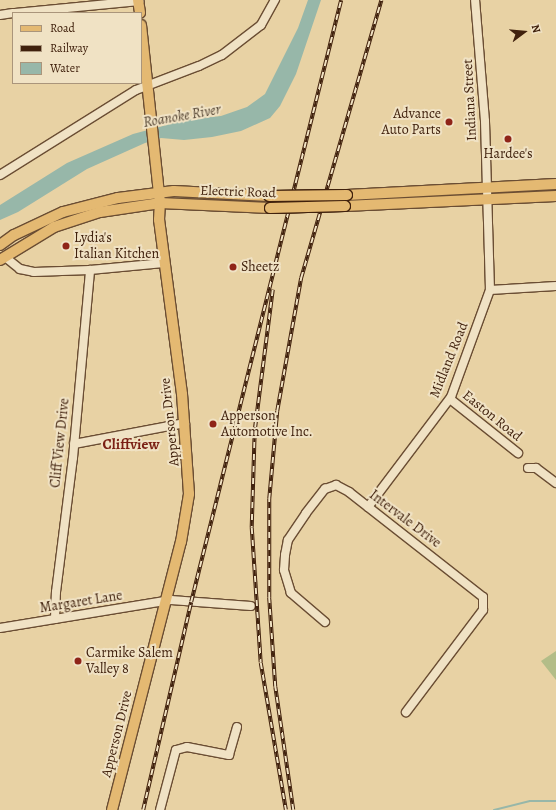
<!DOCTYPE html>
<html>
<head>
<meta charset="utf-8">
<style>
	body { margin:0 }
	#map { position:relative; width:556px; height:810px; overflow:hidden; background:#e8d2a4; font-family:Alegreya,serif }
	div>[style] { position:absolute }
	.green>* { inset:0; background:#b3bd88 }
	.water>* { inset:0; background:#97b7a9 }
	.stream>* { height:2px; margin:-1px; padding:0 1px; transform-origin:1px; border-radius:1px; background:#97b7a9 }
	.roads { filter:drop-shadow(1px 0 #6a4d33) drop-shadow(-1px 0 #6a4d33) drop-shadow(0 1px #6a4d33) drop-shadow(0 -1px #6a4d33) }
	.minor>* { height:8px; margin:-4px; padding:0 4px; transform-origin:4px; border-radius:4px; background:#f0e2c4 }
	.major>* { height:10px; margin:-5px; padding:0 5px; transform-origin:5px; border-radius:5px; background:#e4b972 }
	.rail>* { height:3.5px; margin-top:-1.75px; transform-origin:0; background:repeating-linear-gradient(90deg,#f0e2c4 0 6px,#40210d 0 12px); box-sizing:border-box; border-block:1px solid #40210d }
	.bridges { filter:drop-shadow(1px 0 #40210d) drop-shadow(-1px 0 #40210d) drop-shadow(0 1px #40210d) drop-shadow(0 -1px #40210d) }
	.major-bridge>* { height:10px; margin:-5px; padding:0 5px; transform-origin:5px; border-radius:5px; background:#e4b972 }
	.dots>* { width:11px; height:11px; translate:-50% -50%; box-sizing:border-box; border:2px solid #f0e2c4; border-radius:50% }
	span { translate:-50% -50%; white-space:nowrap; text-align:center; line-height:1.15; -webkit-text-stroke:4px #f0e2c4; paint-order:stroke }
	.street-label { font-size:14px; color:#40210d }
	.poi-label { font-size:14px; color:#40210d }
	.right { translate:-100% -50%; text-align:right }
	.left { translate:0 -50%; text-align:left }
	.water-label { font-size:15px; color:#564634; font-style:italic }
	.neighbourhood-label { font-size:15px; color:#7a1f14; font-weight:700 }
	.legend { position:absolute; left:12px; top:12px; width:130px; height:72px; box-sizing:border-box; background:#f0e2c4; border:1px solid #aa957b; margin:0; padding:5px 7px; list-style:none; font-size:12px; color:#40210d }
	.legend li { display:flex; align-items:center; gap:8px; height:20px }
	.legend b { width:20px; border:1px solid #aa957b }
	.north { position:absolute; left:504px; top:12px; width:40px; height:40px; -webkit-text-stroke:3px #f0e2c4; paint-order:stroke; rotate:74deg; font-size:11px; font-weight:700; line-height:16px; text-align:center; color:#40210d }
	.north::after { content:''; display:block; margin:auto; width:14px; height:18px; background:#40210d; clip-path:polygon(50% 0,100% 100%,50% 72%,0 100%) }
</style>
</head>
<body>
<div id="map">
	<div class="green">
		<div style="clip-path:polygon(556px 651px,556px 680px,541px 661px)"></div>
	</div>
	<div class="water">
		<div style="clip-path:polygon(308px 0,321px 0,296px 74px,280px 106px,270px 118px,241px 131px,212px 137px,184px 140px,161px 138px,145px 143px,87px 169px,18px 212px,0 220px,0 205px,67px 163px,133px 134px,189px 119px,221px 116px,247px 107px,265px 94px,298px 28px)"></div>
	</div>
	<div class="stream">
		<div style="left:494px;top:810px;width:37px;rotate:-14deg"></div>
		<div style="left:530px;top:801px;width:26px"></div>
	</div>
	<div class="roads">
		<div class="minor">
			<div style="left:15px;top:13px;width:125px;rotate:-5.5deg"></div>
			<div style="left:0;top:15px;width:13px;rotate:-9deg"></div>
			<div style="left:0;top:175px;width:160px;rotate:-32deg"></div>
			<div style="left:136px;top:90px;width:67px;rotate:-20.9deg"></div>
			<div style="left:199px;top:66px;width:25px;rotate:-26deg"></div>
			<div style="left:222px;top:55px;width:49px;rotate:-37.6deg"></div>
			<div style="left:261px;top:25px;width:29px;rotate:-61deg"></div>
			<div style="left:5px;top:257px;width:19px;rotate:39deg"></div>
			<div style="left:20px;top:269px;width:14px;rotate:12deg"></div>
			<div style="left:34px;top:272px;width:56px;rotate:-2deg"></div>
			<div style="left:90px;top:270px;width:74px;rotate:-5.4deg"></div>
			<div style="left:490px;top:290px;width:66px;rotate:-3.5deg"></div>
			<div style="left:450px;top:399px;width:87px;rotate:38.5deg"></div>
			<div style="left:74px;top:444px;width:113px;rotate:-10.7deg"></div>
			<div style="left:528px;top:468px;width:8px"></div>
			<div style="left:536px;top:468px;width:25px;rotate:37deg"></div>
			<div style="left:368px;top:507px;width:138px;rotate:-53deg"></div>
			<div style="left:451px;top:397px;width:114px;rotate:-70deg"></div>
			<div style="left:490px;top:290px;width:169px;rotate:-91.7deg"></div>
			<div style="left:485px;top:121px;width:121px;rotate:-94.7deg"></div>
			<div style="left:55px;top:619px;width:27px;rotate:-88deg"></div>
			<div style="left:56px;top:592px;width:135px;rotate:-82.8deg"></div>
			<div style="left:73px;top:458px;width:189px;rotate:-84.8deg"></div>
			<div style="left:325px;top:622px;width:45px;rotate:-139.5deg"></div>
			<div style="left:291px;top:593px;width:24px;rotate:-107deg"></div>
			<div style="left:284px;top:570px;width:15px;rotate:-86deg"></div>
			<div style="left:285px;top:555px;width:15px;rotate:-79deg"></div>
			<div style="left:288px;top:540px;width:32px;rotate:-56deg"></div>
			<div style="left:306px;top:513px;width:31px;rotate:-52deg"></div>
			<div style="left:325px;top:489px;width:12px;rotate:-20deg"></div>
			<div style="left:336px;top:485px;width:15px;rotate:28deg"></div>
			<div style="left:349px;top:492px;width:170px;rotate:38.1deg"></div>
			<div style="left:483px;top:597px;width:13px;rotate:90deg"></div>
			<div style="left:483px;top:610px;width:128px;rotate:127deg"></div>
			<div style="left:0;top:628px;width:173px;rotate:-9.3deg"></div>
			<div style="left:171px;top:600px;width:80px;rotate:4.3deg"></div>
			<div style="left:160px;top:810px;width:62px;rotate:-75.1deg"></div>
			<div style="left:176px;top:750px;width:11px;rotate:-15deg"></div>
			<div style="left:187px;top:747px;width:43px;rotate:10.8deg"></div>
			<div style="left:229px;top:755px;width:29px;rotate:-74deg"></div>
		</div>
		<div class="major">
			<div style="left:138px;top:0;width:13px;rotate:81deg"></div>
			<div style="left:347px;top:195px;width:209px;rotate:-3deg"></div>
			<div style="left:345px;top:206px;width:211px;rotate:-2.7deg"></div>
			<div style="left:0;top:245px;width:17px;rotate:-36deg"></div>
			<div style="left:14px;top:235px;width:54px;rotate:-25.1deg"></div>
			<div style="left:63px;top:212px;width:57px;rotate:-14.3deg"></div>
			<div style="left:118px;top:198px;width:56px;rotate:-7.1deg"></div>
			<div style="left:174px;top:191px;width:95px;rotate:3deg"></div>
			<div style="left:0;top:260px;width:63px;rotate:-31.4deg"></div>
			<div style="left:54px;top:227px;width:48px;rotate:-18.1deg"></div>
			<div style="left:100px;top:212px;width:61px;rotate:-8.5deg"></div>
			<div style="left:160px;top:203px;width:110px;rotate:2.6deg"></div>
			<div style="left:112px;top:810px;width:277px;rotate:-75.6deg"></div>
			<div style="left:181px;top:542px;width:49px;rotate:-80.5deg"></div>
			<div style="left:189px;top:494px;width:100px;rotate:-94deg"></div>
			<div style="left:182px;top:394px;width:176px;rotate:-97.5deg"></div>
			<div style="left:159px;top:220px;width:17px;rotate:-87deg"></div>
			<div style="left:160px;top:203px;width:179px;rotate:-96.1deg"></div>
		</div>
	</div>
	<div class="rail">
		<div style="left:273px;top:290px;width:141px;rotate:97.3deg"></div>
		<div style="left:255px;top:430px;width:98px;rotate:91.8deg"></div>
		<div style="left:252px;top:528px;width:135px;rotate:86.2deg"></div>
		<div style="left:261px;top:663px;width:149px;rotate:80.3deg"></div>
		<div style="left:143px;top:810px;width:213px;rotate:-77deg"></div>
		<div style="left:191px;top:602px;width:620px;rotate:-76.01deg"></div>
		<div style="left:293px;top:810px;width:124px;rotate:-98.3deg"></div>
		<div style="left:275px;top:687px;width:89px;rotate:-93.9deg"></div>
		<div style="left:269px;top:598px;width:99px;rotate:-90deg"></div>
		<div style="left:269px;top:499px;width:88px;rotate:-84.8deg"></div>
		<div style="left:277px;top:411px;width:135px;rotate:-79.8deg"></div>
		<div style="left:301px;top:278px;width:289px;rotate:-73.9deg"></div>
	</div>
	<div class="bridges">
		<div class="major-bridge">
			<div style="left:269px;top:196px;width:78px;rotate:-0.7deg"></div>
			<div style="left:270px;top:208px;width:75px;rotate:-1.5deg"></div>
		</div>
	</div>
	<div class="dots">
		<div style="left:449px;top:122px;background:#8f2418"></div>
		<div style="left:508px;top:139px;background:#8f2418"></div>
		<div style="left:66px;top:246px;background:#8f2418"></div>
		<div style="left:233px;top:267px;background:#8f2418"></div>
		<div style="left:213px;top:424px;background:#8f2418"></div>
		<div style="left:78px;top:661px;background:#8f2418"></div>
	</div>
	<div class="street-label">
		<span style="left:470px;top:100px;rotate:-93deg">Indiana Street</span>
		<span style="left:238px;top:192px;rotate:2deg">Electric Road</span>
		<span style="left:449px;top:360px;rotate:-68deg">Midland Road</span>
		<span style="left:492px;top:416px;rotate:39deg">Easton Road</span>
		<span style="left:170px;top:422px;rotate:-96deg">Apperson Drive</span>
		<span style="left:60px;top:443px;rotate:-84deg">Cliff View Drive</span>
		<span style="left:405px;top:519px;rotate:37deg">Intervale Drive</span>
		<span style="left:81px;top:602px;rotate:-9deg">Margaret Lane</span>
		<span style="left:117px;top:734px;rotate:-76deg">Apperson Drive</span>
	</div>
	<div class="poi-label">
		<span class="right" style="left:441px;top:122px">Advance<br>Auto Parts</span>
		<span style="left:508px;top:154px">Hardee's</span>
		<span class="left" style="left:74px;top:246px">Lydia's<br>Italian Kitchen</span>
		<span class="left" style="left:241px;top:267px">Sheetz</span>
		<span class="left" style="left:221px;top:424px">Apperson<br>Automotive Inc.</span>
		<span class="left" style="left:86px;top:661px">Carmike Salem<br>Valley 8</span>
	</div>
	<div class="water-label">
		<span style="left:182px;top:116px;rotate:-10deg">Roanoke River</span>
	</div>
	<div class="neighbourhood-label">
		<span style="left:131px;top:445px">Cliffview</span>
	</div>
	<ul class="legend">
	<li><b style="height:5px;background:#e4b972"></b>Road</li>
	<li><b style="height:5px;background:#40210d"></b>Railway</li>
	<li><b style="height:11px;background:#97b7a9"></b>Water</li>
	</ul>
	<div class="north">N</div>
</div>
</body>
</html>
